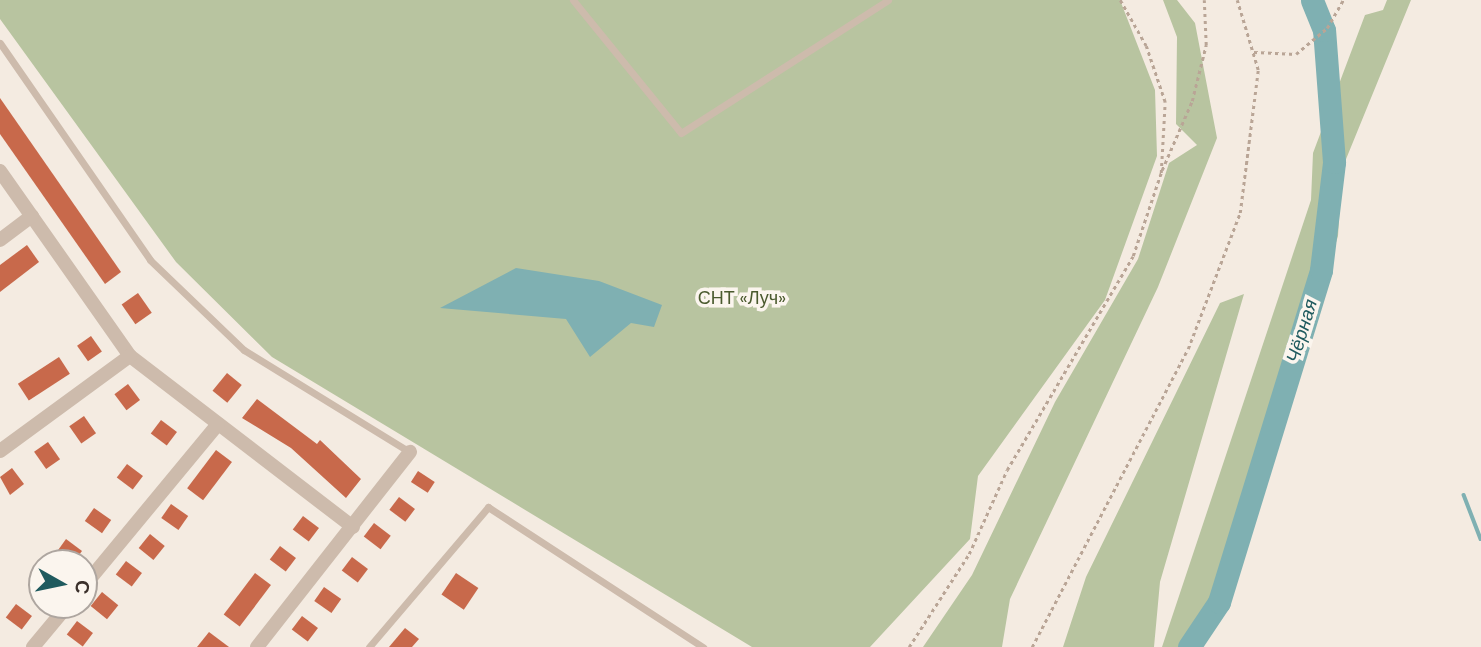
<!DOCTYPE html>
<html>
<head>
<meta charset="utf-8">
<style>
	body { margin:0 }
	#map { position:relative; width:1481px; height:647px; overflow:hidden; background:#f4ebe1; font-family:"DM Sans",sans-serif }
	div>[style] { position:absolute }
	.green>* { inset:0; background:#b8c4a0 }
	.water>* { inset:0; background:#7fb0b2 }
	.stream>* { height:3.5px; margin:-1.75px; padding:0 1.75px; transform-origin:1.75px; border-radius:1.75px; background:#7fb0b2 }
	.river>* { height:23px; margin:-11.5px; padding:0 11.5px; transform-origin:11.5px; border-radius:11.5px; background:#7fb0b2 }
	.building>* { inset:0; background:#c8694b; transform-origin:0 0 }
	.path>* { height:2.5px; margin-top:-1.25px; transform-origin:0; background:repeating-linear-gradient(90deg,#b9a596 0 3.5px,transparent 0 7px) }
	.service>* { height:7px; margin:-3.5px; padding:0 3.5px; transform-origin:3.5px; border-radius:3.5px; background:#cdbbac }
	.minor>* { height:14px; margin:-7px; padding:0 7px; transform-origin:7px; border-radius:7px; background:#cdbbac }
	span { translate:-50% -50%; white-space:nowrap; text-align:center; line-height:1.15; -webkit-text-stroke:7px #fbf5ee; paint-order:stroke }
	.park-label { font-size:18px; color:#4a5a2e }
	.water-label { font-size:19px; color:#1f5a5e; font-style:italic }
	.north { position:absolute; left:28px; top:549px; width:70px; height:70px; box-sizing:border-box; background:#fbf5ee; border:2px solid #aea6a0; border-radius:50%; rotate:99deg; font-size:19px; font-weight:700; line-height:28px; text-align:center; color:#3b302b }
	.north::after { content:''; display:block; margin:auto; width:24px; height:32px; background:#1f5a5e; clip-path:polygon(50% 0,100% 100%,50% 72%,0 100%) }
</style>
</head>
<body>
<div id="map">
	<div class="green">
		<div style="clip-path:polygon(0 0,1120px 0,1155px 90px,1157px 156px,1105px 300px,978px 476px,970px 539px,870px 647px,752px 647px,272px 357px,176px 262px,0 19px)"></div>
		<div style="clip-path:polygon(1163px 0,1177px 0,1195px 23px,1217px 138px,1158px 287px,1010px 599px,1002px 647px,923px 647px,972px 575px,1055px 402px,1138px 259px,1169px 163px,1197px 145px,1176px 124px,1177px 37px)"></div>
		<div style="clip-path:polygon(1387px 0,1411px 0,1342px 169px,1338px 236px,1303px 349px,1194px 647px,1162px 647px,1311px 200px,1313px 153px,1365px 15px,1383px 10px)"></div>
		<div style="clip-path:polygon(1244px 294px,1160px 582px,1154px 647px,1063px 647px,1086px 577px,1220px 303px)"></div>
	</div>
	<div class="water">
		<div style="clip-path:polygon(516px 268px,599px 281px,662px 305px,654px 327px,631px 323px,590px 357px,566px 319px,440px 308px)"></div>
	</div>
	<div class="stream">
		<div style="left:1464px;top:495px;width:47px;rotate:68.9deg"></div>
	</div>
	<div class="river">
		<div style="left:1189px;top:647px;width:54px;rotate:-56.3deg"></div>
		<div style="left:1219px;top:602px;width:347px;rotate:-72.9deg"></div>
		<div style="left:1321px;top:270px;width:109px;rotate:-83.1deg"></div>
		<div style="left:1334px;top:162px;width:132px;rotate:-94.3deg"></div>
		<div style="left:1324px;top:30px;width:32px;rotate:-112deg"></div>
	</div>
	<div class="building">
		<div style="clip-path:polygon(0 98px,121px 272px,105px 284px,0 134px)"></div>
		<div style="clip-path:polygon(27px 245px,39px 262px,0 292px,0 265px)"></div>
		<div style="left:138px;top:293px;width:24px;height:20px;rotate:55deg"></div>
		<div style="left:91px;top:336px;width:19px;height:17px;rotate:55deg"></div>
		<div style="left:59px;top:357px;width:20px;height:49px;rotate:57deg"></div>
		<div style="left:227px;top:373px;width:19px;height:23px;rotate:39deg"></div>
		<div style="left:128px;top:384px;width:20px;height:17px;rotate:53deg"></div>
		<div style="clip-path:polygon(257px 399px,317px 444px,320px 440px,361px 479px,346px 498px,291px 448px,242px 418px)"></div>
		<div style="left:84px;top:416px;width:21px;height:18px;rotate:55deg"></div>
		<div style="left:161px;top:420px;width:20px;height:17px;rotate:37deg"></div>
		<div style="left:48px;top:442px;width:21px;height:17px;rotate:55deg"></div>
		<div style="left:216px;top:450px;width:20px;height:48px;rotate:37deg"></div>
		<div style="left:127px;top:464px;width:20px;height:17px;rotate:37deg"></div>
		<div style="clip-path:polygon(12px 468px,24px 484px,10px 495px,0 477px)"></div>
		<div style="left:418px;top:471px;width:20px;height:13px;rotate:33deg"></div>
		<div style="left:399px;top:497px;width:20px;height:16px;rotate:37deg"></div>
		<div style="left:171px;top:504px;width:21px;height:17px;rotate:35deg"></div>
		<div style="left:94px;top:508px;width:21px;height:16px;rotate:35deg"></div>
		<div style="left:303px;top:516px;width:20px;height:17px;rotate:37deg"></div>
		<div style="left:374px;top:523px;width:21px;height:17px;rotate:37deg"></div>
		<div style="left:150px;top:534px;width:19px;height:18px;rotate:39deg"></div>
		<div style="clip-path:polygon(66px 539px,82px 551px,73px 563px,56px 553px)"></div>
		<div style="left:280px;top:546px;width:20px;height:17px;rotate:37deg"></div>
		<div style="left:352px;top:557px;width:20px;height:17px;rotate:37deg"></div>
		<div style="left:126px;top:561px;width:20px;height:17px;rotate:37deg"></div>
		<div style="left:255px;top:573px;width:20px;height:52px;rotate:37deg"></div>
		<div style="left:456px;top:573px;width:27px;height:26px;rotate:34deg"></div>
		<div style="left:324px;top:587px;width:21px;height:17px;rotate:35deg"></div>
		<div style="left:102px;top:592px;width:21px;height:18px;rotate:39deg"></div>
		<div style="left:16px;top:604px;width:20px;height:17px;rotate:37deg"></div>
		<div style="left:302px;top:616px;width:20px;height:17px;rotate:37deg"></div>
		<div style="left:77px;top:621px;width:20px;height:17px;rotate:37deg"></div>
		<div style="clip-path:polygon(405px 628px,419px 639px,412px 647px,389px 647px)"></div>
		<div style="clip-path:polygon(209px 632px,229px 647px,197px 647px)"></div>
	</div>
	<div class="path">
		<div style="left:1254px;top:52px;width:42px;rotate:2.7deg"></div>
		<div style="left:1296px;top:54px;width:40px;rotate:-40deg"></div>
		<div style="left:1327px;top:28px;width:32px;rotate:-60deg"></div>
		<div style="left:1162px;top:170px;width:75px;rotate:-66.5deg"></div>
		<div style="left:1192px;top:101px;width:58px;rotate:-76deg"></div>
		<div style="left:1206px;top:45px;width:45px;rotate:-92.5deg"></div>
		<div style="left:909px;top:647px;width:111px;rotate:-57.2deg"></div>
		<div style="left:969px;top:554px;width:92px;rotate:-65.7deg"></div>
		<div style="left:1007px;top:470px;width:248px;rotate:-59.5deg"></div>
		<div style="left:1133px;top:256px;width:88px;rotate:-71.4deg"></div>
		<div style="left:1161px;top:173px;width:71px;rotate:-86.8deg"></div>
		<div style="left:1165px;top:102px;width:59px;rotate:-108.7deg"></div>
		<div style="left:1146px;top:46px;width:53px;rotate:-119.5deg"></div>
		<div style="left:1032px;top:647px;width:336px;rotate:-62.4deg"></div>
		<div style="left:1188px;top:349px;width:146px;rotate:-69.1deg"></div>
		<div style="left:1240px;top:213px;width:144px;rotate:-82.8deg"></div>
		<div style="left:1258px;top:70px;width:73px;rotate:-106.7deg"></div>
	</div>
	<div class="service">
		<div style="left:573px;top:0;width:171px;rotate:50.9deg"></div>
		<div style="left:681px;top:133px;width:246px;rotate:-32.7deg"></div>
		<div style="left:0;top:43px;width:264px;rotate:55.3deg"></div>
		<div style="left:150px;top:260px;width:130px;rotate:43.8deg"></div>
		<div style="left:244px;top:350px;width:195px;rotate:31.6deg"></div>
		<div style="left:369px;top:647px;width:184px;rotate:-49.6deg"></div>
		<div style="left:488px;top:507px;width:257px;rotate:33.1deg"></div>
	</div>
	<div class="minor">
		<div style="left:0;top:171px;width:226px;rotate:54.9deg"></div>
		<div style="left:130px;top:356px;width:281px;rotate:37.5deg"></div>
		<div style="left:0;top:240px;width:40px;rotate:-37deg"></div>
		<div style="left:0;top:451px;width:161px;rotate:-36.2deg"></div>
		<div style="left:84px;top:586px;width:210px;rotate:-50.4deg"></div>
		<div style="left:33px;top:647px;width:55px;rotate:-50.2deg"></div>
		<div style="left:257px;top:647px;width:248px;rotate:-51.9deg"></div>
	</div>
	<div class="park-label">
		<span style="left:742px;top:298px">СНТ «Луч»</span>
	</div>
	<div class="water-label">
		<span style="left:1302px;top:331px;rotate:-73deg">Чёрная</span>
	</div>
	<div class="north">С</div>
</div>
</body>
</html>
